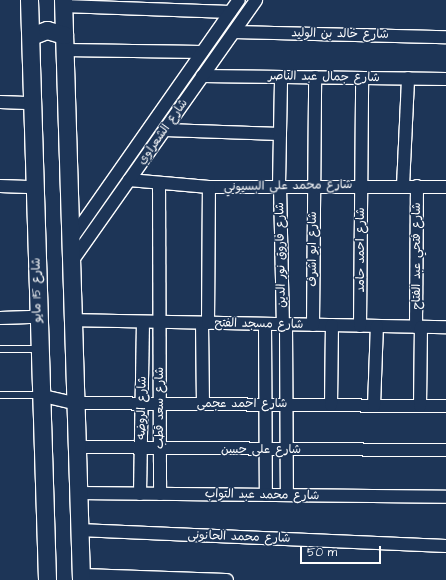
<!DOCTYPE html>
<html>
<head>
<meta charset="utf-8">
<style>
	body { margin:0 }
	#map { position:relative; width:446px; height:580px; overflow:hidden; background:#1d3557; font-family:"Architects Daughter","Playpen Sans Arabic",sans-serif }
	div>[style] { position:absolute }
	.roads { filter:drop-shadow(1px 0 #fff) drop-shadow(-1px 0 #fff) drop-shadow(0 1px #fff) drop-shadow(0 -1px #fff) }
	.lane>* { height:6px; margin:-3px; padding:0 3px; transform-origin:3px; border-radius:3px; background:#1d3557 }
	.street>* { height:12px; margin:-6px; padding:0 6px; transform-origin:6px; border-radius:6px; background:#1d3557 }
	.secondary>* { height:17px; margin:-8.5px; padding:0 8.5px; transform-origin:8.5px; border-radius:8.5px; background:#1d3557 }
	span { translate:-50% -50%; white-space:nowrap; text-align:center; line-height:1.15; -webkit-text-stroke:3px #1d3557; paint-order:stroke }
	.street-label { font-size:12px; color:#fff }
	.scale { position:absolute; left:300px; top:546px; width:81px; height:18px; box-sizing:border-box; border:2px solid #fff; border-top:0; padding-left:5px; font-size:12px; line-height:14px; white-space:nowrap; color:#fff; -webkit-text-stroke:3px #1d3557; paint-order:stroke }
</style>
</head>
<body>
<div id="map">
	<div class="roads">
		<div class="lane">
			<div style="left:0;top:349px;width:38px"></div>
			<div style="left:0;top:395px;width:39px"></div>
		</div>
		<div class="street">
			<div style="left:63px;top:6px;width:167px;rotate:2.1deg"></div>
			<div style="left:234px;top:32px;width:212px;rotate:1.4deg"></div>
			<div style="left:64px;top:50px;width:138px;rotate:0.8deg"></div>
			<div style="left:202px;top:76px;width:244px;rotate:0.7deg"></div>
			<div style="left:0;top:102px;width:33px;rotate:2deg"></div>
			<div style="left:165px;top:130px;width:115px;rotate:2deg"></div>
			<div style="left:129px;top:180px;width:80px;rotate:5deg"></div>
			<div style="left:209px;top:187px;width:237px"></div>
			<div style="left:159px;top:183px;width:311px;rotate:89.8deg"></div>
			<div style="left:279px;top:185px;width:108px;rotate:-88.9deg"></div>
			<div style="left:280px;top:185px;width:139px;rotate:88.8deg"></div>
			<div style="left:0;top:186px;width:35px;rotate:2deg"></div>
			<div style="left:403px;top:186px;width:108px;rotate:-87.3deg"></div>
			<div style="left:70px;top:241px;width:294px;rotate:-55deg"></div>
			<div style="left:70px;top:264px;width:323px;rotate:-54.8deg"></div>
			<div style="left:0;top:318px;width:37px;rotate:-2deg"></div>
			<div style="left:72px;top:320px;width:374px;rotate:1.1deg"></div>
			<div style="left:202px;top:323px;width:81px;rotate:89.3deg"></div>
			<div style="left:208px;top:323px;width:136px;rotate:-89.6deg"></div>
			<div style="left:265px;top:324px;width:171px;rotate:89.7deg"></div>
			<div style="left:286px;top:324px;width:171px;rotate:89.7deg"></div>
			<div style="left:313px;top:325px;width:248px;rotate:-89.5deg"></div>
			<div style="left:360px;top:326px;width:248px;rotate:-89.5deg"></div>
			<div style="left:416px;top:327px;width:141px;rotate:-89.6deg"></div>
			<div style="left:39px;top:395px;width:36px;rotate:13deg"></div>
			<div style="left:74px;top:403px;width:372px;rotate:0.5deg"></div>
			<div style="left:331px;top:405px;width:80px;rotate:-89.3deg"></div>
			<div style="left:374px;top:406px;width:80px;rotate:-87.9deg"></div>
			<div style="left:420px;top:406px;width:79px;rotate:-89.3deg"></div>
			<div style="left:76px;top:447px;width:370px;rotate:0.5deg"></div>
			<div style="left:78px;top:493px;width:368px;rotate:0.6deg"></div>
			<div style="left:140px;top:494px;width:172px;rotate:-89deg"></div>
			<div style="left:79px;top:530px;width:367px;rotate:2.5deg"></div>
			<div style="left:81px;top:575px;width:146px;rotate:2deg"></div>
		</div>
		<div class="secondary">
			<div style="left:29px;top:0;width:580px;rotate:88.22deg"></div>
			<div style="left:63px;top:0;width:580px;rotate:88.22deg"></div>
			<div style="left:31px;top:36px;width:17px;rotate:-21deg"></div>
			<div style="left:47px;top:30px;width:18px;rotate:16deg"></div>
		</div>
	</div>
	<div class="street-label">
		<span style="left:340px;top:34px;rotate:1deg">شارع خالد بن الوليد</span>
		<span style="left:324px;top:77px;rotate:1deg">شارع جمال عبد الناصر</span>
		<span style="left:163px;top:132px;rotate:-55deg">شارع الشعراوي</span>
		<span style="left:288px;top:186px;rotate:-1deg">شارع محمد على البسيوني</span>
		<span style="left:313px;top:249px;rotate:-90deg">شارع ابو اشرف</span>
		<span style="left:361px;top:250px;rotate:-90deg">شارع احمد حامد</span>
		<span style="left:281px;top:255px;rotate:-91deg">شارع فاروق نور الدين</span>
		<span style="left:417px;top:256px;rotate:-90deg">شارع فتحي عبد الفتاح</span>
		<span style="left:37px;top:290px;rotate:-91deg">شارع 15 مايو</span>
		<span style="left:259px;top:324px;rotate:1deg">شارع مسجد الفتح</span>
		<span style="left:242px;top:404px">شارع احمد عجمى</span>
		<span style="left:142px;top:408px;rotate:-89deg">شارع الروضه</span>
		<span style="left:160px;top:408px;rotate:-90deg">شارع سعد قطب</span>
		<span style="left:261px;top:450px">شارع على حسن</span>
		<span style="left:262px;top:495px;rotate:1deg">شارع محمد عبد التواب</span>
		<span style="left:239px;top:537px;rotate:2deg">شارع محمد الحانونى</span>
	</div>
	<div class="scale">50 m</div>
</div>
</body>
</html>
